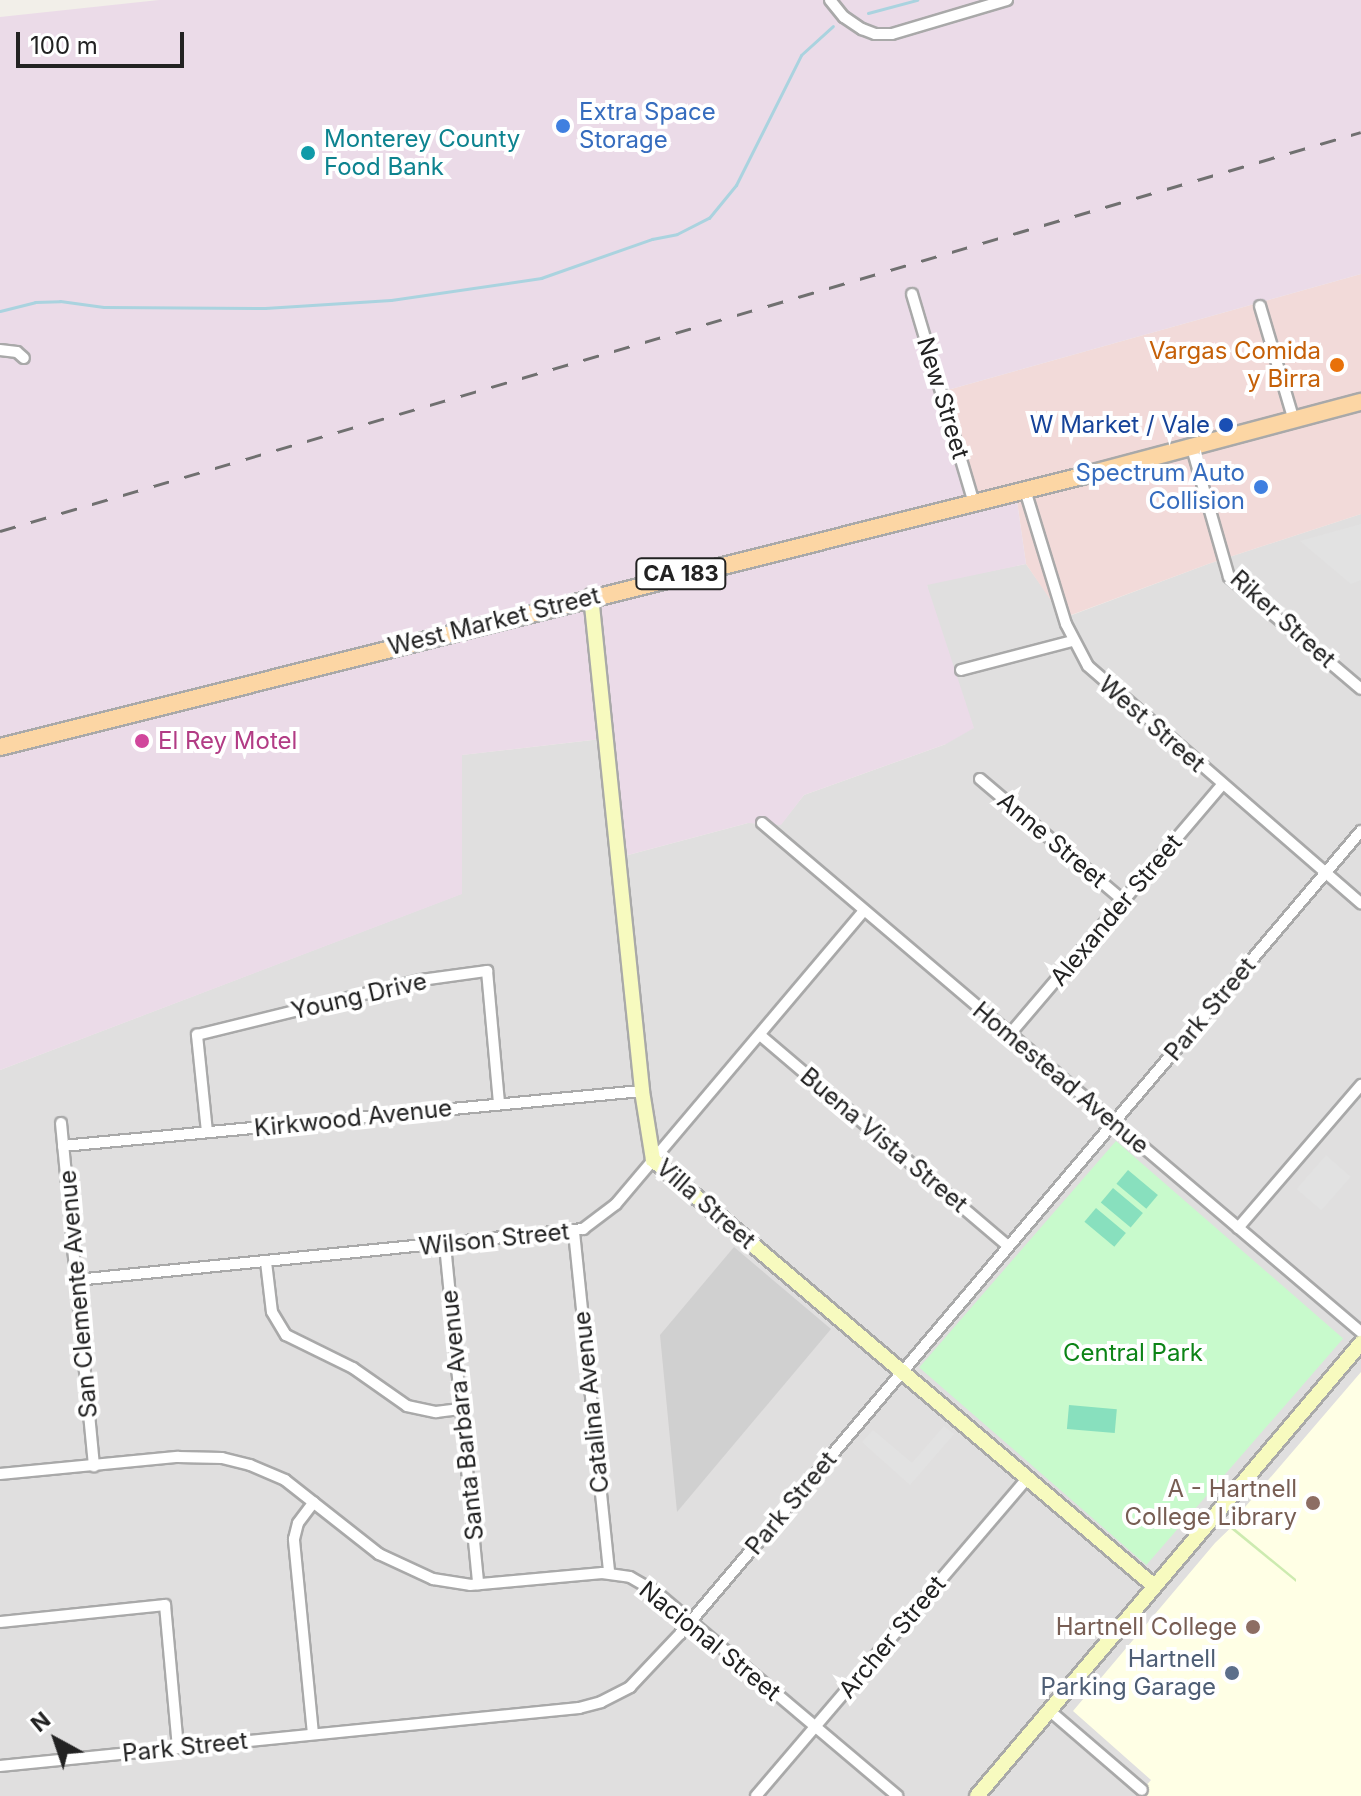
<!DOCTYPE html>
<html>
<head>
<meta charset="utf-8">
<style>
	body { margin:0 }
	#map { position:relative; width:1361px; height:1796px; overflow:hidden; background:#f2efe9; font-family:Inter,sans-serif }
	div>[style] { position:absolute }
	.residential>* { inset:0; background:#e0dfdf }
	.commercial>* { inset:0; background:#f2dad9 }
	.industrial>* { inset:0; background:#ebdbe8 }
	.education>* { inset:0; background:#ffffe5 }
	.religious>* { inset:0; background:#d0d0d0 }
	.grass>* { inset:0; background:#cdebb0 }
	.park>* { inset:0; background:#c8facc; transform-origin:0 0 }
	.pitch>* { inset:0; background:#88e0be; transform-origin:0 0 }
	.parking>* { inset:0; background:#e2e2e2; transform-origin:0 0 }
	.stream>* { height:3px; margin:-1.5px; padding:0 1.5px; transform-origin:1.5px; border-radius:1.5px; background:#aad3df }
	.roads { filter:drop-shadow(2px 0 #a9a9a9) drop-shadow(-2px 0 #a9a9a9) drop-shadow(0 2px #a9a9a9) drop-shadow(0 -2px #a9a9a9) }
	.street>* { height:10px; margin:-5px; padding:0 5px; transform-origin:5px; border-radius:5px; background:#fff }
	.secondary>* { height:14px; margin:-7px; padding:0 7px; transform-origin:7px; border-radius:7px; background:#f7fabf }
	.primary>* { height:16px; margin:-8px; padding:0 8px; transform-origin:8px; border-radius:8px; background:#fcd6a4 }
	.rail>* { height:3px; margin-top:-1.5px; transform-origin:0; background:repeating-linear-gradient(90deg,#707070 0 16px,transparent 0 32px) }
	.dots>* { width:22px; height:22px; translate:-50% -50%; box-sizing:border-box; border:4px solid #fff; border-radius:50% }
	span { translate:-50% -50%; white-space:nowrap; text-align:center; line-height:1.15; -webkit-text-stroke:8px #fff; paint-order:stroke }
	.shield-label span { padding:2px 6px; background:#fff; border:2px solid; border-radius:6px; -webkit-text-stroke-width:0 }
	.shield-label { font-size:22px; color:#222; font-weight:700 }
	.shop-label { font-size:24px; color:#366cbe }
	.left { translate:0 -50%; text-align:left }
	.right { translate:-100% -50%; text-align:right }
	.culture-label { font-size:24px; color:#0d838f }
	.food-label { font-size:24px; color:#c56008 }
	.street-label { font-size:24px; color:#222 }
	.transit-label { font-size:24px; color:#164399 }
	.hotel-label { font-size:24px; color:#b23c85 }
	.park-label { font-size:24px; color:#0c8416 }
	.education-label { font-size:24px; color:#785e54 }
	.service-label { font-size:24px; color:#4e5e75 }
	.north { position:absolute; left:16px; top:1700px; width:80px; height:80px; -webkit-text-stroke:6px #fff; paint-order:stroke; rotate:320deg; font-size:22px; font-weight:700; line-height:32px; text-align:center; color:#222 }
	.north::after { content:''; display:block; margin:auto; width:28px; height:36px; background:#222; clip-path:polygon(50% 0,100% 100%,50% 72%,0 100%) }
	.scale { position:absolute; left:16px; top:32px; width:168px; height:36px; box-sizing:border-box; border:4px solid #222; border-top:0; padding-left:10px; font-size:24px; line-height:28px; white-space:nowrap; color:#222; -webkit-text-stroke:6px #fff; paint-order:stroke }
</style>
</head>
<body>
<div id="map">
	<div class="residential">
		<div style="clip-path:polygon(1361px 514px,1361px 1796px,0 1796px,0 1070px,461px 894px,461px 755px,601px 739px,628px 855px,748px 823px,781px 824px,804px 795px,946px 744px,927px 584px,1026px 564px,1064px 618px,1208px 564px)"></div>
	</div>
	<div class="commercial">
		<div style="clip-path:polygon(1361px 274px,1361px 514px,1208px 564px,1063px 618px,1026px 564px,1015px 487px,978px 494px,944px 391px)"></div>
	</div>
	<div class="industrial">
		<div style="clip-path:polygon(159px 0,1361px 0,1361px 274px,944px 391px,978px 493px,1015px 487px,1026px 564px,927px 585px,974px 728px,946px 744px,804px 795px,781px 825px,748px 823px,628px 855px,601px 739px,462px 755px,462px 894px,0 1070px,0 17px)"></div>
	</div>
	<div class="education">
		<div style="clip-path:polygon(1361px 1372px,1361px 1796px,1137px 1796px,1151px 1780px,1073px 1711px,1215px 1543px,1244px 1515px,1245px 1507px)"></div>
	</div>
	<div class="religious">
		<div style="clip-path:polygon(734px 1247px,831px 1329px,677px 1512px,660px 1335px)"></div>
	</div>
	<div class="grass">
		<div style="clip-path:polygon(1233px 1527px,1296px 1579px,1296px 1582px,1231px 1529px)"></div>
	</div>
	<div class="park">
		<div style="left:1116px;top:1141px;width:301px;height:300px;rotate:41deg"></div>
	</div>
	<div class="pitch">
		<div style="left:1128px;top:1170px;width:39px;height:18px;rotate:40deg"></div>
		<div style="left:1113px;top:1188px;width:39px;height:19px;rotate:40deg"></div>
		<div style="left:1096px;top:1208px;width:39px;height:18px;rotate:40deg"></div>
		<div style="left:1069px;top:1405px;width:48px;height:24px;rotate:5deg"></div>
	</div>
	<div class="parking">
		<div style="clip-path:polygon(1361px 524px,1361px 580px,1351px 584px,1300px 541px)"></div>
		<div style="left:1326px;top:1155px;width:33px;height:45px;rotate:41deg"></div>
		<div style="clip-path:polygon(944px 1426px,954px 1434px,910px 1485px,862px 1442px,873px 1430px,912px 1463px)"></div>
	</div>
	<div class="stream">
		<div style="left:868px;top:13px;width:51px;rotate:-14.9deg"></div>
		<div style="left:0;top:311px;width:36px;rotate:-14deg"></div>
		<div style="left:35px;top:302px;width:25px;rotate:-2deg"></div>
		<div style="left:60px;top:301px;width:44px;rotate:7.8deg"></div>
		<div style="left:104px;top:307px;width:161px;rotate:0.4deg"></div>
		<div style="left:265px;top:308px;width:126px;rotate:-3.6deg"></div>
		<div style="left:391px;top:300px;width:152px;rotate:-8.3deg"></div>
		<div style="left:541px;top:278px;width:118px;rotate:-19.4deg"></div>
		<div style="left:652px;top:239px;width:25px;rotate:-11deg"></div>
		<div style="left:677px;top:234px;width:36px;rotate:-27deg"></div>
		<div style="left:709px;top:218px;width:43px;rotate:-50.7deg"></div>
		<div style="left:736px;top:185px;width:145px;rotate:-63.4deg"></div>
		<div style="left:801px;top:55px;width:43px;rotate:-42.2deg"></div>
	</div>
	<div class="roads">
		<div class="street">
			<div style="left:830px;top:0;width:22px;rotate:51deg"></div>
			<div style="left:844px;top:17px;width:22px;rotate:34deg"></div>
			<div style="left:862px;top:29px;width:14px;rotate:21deg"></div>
			<div style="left:875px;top:34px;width:17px"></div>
			<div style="left:892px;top:34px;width:120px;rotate:-16.5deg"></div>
			<div style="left:912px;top:294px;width:218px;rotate:73.5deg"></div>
			<div style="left:1260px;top:306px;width:120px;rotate:73.5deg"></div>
			<div style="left:0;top:350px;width:17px;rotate:7deg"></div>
			<div style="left:17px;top:352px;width:9px;rotate:41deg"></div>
			<div style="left:1192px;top:448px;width:134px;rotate:74deg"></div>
			<div style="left:1229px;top:577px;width:173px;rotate:40.3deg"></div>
			<div style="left:1025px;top:490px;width:140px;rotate:73deg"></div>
			<div style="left:1066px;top:624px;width:47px;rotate:62.4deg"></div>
			<div style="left:1088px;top:666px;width:362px;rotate:41deg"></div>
			<div style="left:961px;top:670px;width:115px;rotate:-14.6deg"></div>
			<div style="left:980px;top:779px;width:189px;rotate:40.3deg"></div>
			<div style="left:762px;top:823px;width:786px;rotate:40.36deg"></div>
			<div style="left:1010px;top:1034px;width:327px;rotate:-49.6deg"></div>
			<div style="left:760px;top:1035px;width:326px;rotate:40.4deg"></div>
			<div style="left:61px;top:1123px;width:345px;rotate:84.5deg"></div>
			<div style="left:207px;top:1132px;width:98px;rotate:-95.9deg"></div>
			<div style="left:197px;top:1035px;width:231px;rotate:-13.8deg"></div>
			<div style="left:421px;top:980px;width:67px;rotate:-7.8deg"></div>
			<div style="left:487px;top:971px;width:133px;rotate:84.8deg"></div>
			<div style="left:63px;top:1146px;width:582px;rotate:-5.43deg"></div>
			<div style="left:1238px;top:1228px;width:189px;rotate:-49.3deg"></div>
			<div style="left:574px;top:1232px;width:342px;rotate:84.1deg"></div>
			<div style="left:445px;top:1245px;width:341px;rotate:84.4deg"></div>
			<div style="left:266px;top:1262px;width:50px;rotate:83.2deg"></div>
			<div style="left:272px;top:1312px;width:27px;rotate:59deg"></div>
			<div style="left:286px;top:1335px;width:75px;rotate:26.2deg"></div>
			<div style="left:353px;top:1368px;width:66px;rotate:35.1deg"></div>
			<div style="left:407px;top:1406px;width:30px;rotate:12deg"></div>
			<div style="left:436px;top:1412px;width:26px;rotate:-7deg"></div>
			<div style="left:76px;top:1280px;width:510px;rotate:-5.74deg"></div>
			<div style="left:583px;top:1229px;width:41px;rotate:-37.1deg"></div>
			<div style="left:616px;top:1204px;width:384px;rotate:-49.8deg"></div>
			<div style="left:0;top:1474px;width:179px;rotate:-5.5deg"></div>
			<div style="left:178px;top:1457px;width:44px;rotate:1.3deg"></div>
			<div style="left:222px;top:1458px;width:29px;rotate:14deg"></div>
			<div style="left:250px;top:1465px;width:38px;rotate:23deg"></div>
			<div style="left:285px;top:1480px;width:120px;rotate:38.2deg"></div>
			<div style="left:379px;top:1554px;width:60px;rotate:24.8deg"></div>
			<div style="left:433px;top:1579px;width:37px;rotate:9deg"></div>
			<div style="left:470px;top:1585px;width:133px;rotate:-5.2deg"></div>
			<div style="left:602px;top:1573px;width:28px;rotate:8deg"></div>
			<div style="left:630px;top:1577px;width:30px;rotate:30deg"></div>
			<div style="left:656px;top:1592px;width:316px;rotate:40.2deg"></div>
			<div style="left:0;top:1622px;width:166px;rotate:-5.9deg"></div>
			<div style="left:165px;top:1605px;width:143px;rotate:84.8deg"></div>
			<div style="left:1050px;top:1711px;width:121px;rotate:40.7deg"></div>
			<div style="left:313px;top:1734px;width:196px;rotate:-95.6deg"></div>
			<div style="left:294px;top:1539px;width:16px;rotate:-76deg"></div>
			<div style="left:298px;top:1523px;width:26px;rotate:-53deg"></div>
			<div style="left:0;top:1766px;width:582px;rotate:-5.72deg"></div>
			<div style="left:579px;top:1708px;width:23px;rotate:-15deg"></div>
			<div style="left:601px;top:1702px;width:33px;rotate:-27deg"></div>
			<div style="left:630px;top:1687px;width:73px;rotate:-46.7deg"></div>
			<div style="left:680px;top:1634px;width:1053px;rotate:-49.7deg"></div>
			<div style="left:756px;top:1796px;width:417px;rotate:-49.5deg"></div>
		</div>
		<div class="secondary">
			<div style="left:591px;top:596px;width:498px;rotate:84.1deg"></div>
			<div style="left:642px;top:1091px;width:70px;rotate:80.9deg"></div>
			<div style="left:653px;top:1160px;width:658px;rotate:40.37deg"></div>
			<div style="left:977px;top:1796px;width:594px;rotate:-49.71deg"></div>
		</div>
		<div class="primary">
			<div style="left:0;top:747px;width:1115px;rotate:-14.06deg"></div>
			<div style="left:1082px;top:476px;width:289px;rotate:-14.9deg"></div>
		</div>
	</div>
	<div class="rail">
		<div style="left:0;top:531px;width:1418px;rotate:-16.34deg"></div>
	</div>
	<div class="dots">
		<div style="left:563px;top:126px;background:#3f7fe0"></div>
		<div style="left:308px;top:153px;background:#0f9aa8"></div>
		<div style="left:1337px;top:365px;background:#e8710a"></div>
		<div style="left:1226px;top:425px;background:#1a4fb4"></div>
		<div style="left:1261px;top:487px;background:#3f7fe0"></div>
		<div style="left:142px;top:741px;background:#d1479c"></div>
		<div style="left:1313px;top:1503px;background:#8d6e63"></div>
		<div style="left:1253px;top:1627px;background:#8d6e63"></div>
		<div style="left:1232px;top:1673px;background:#5c6f8a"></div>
	</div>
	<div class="shield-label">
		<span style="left:681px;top:574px">CA 183</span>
	</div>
	<div class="shop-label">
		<span class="left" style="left:579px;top:126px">Extra Space<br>Storage</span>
		<span class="right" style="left:1245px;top:487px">Spectrum Auto<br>Collision</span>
	</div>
	<div class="culture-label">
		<span class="left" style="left:324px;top:153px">Monterey County<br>Food Bank</span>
	</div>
	<div class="food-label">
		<span class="right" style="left:1321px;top:365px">Vargas Comida<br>y Birra</span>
	</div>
	<div class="street-label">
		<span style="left:943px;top:398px;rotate:73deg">New Street</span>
		<span style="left:1283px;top:619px;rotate:42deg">Riker Street</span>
		<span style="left:494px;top:621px;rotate:-14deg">West Market Street</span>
		<span style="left:1152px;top:724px;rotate:41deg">West Street</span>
		<span style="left:1052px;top:840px;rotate:40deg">Anne Street</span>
		<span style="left:1116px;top:910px;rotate:-50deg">Alexander Street</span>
		<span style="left:359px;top:996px;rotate:-13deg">Young Drive</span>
		<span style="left:1210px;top:1009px;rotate:-50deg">Park Street</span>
		<span style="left:1061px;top:1078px;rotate:40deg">Homestead Avenue</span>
		<span style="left:353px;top:1118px;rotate:-6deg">Kirkwood Avenue</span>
		<span style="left:884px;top:1140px;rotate:40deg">Buena Vista Street</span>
		<span style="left:706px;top:1204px;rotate:41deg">Villa Street</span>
		<span style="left:494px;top:1239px;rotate:-6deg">Wilson Street</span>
		<span style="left:78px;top:1294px;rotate:-95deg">San Clemente Avenue</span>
		<span style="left:591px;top:1402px;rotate:-96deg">Catalina Avenue</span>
		<span style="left:462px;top:1415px;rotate:-96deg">Santa Barbara Avenue</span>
		<span style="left:791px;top:1503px;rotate:-50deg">Park Street</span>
		<span style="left:892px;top:1637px;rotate:-50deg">Archer Street</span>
		<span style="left:710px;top:1641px;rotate:39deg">Nacional Street</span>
		<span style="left:185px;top:1747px;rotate:-6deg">Park Street</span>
	</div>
	<div class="transit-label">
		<span class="right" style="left:1210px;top:425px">W Market / Vale</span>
	</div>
	<div class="hotel-label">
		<span class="left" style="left:158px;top:741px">El Rey Motel</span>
	</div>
	<div class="park-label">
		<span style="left:1133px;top:1353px">Central Park</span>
	</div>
	<div class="education-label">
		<span class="right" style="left:1297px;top:1503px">A - Hartnell<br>College Library</span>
		<span class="right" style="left:1237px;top:1627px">Hartnell College</span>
	</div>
	<div class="service-label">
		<span class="right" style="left:1216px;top:1673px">Hartnell<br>Parking Garage</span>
	</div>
	<div class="north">N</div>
	<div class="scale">100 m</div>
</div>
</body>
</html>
